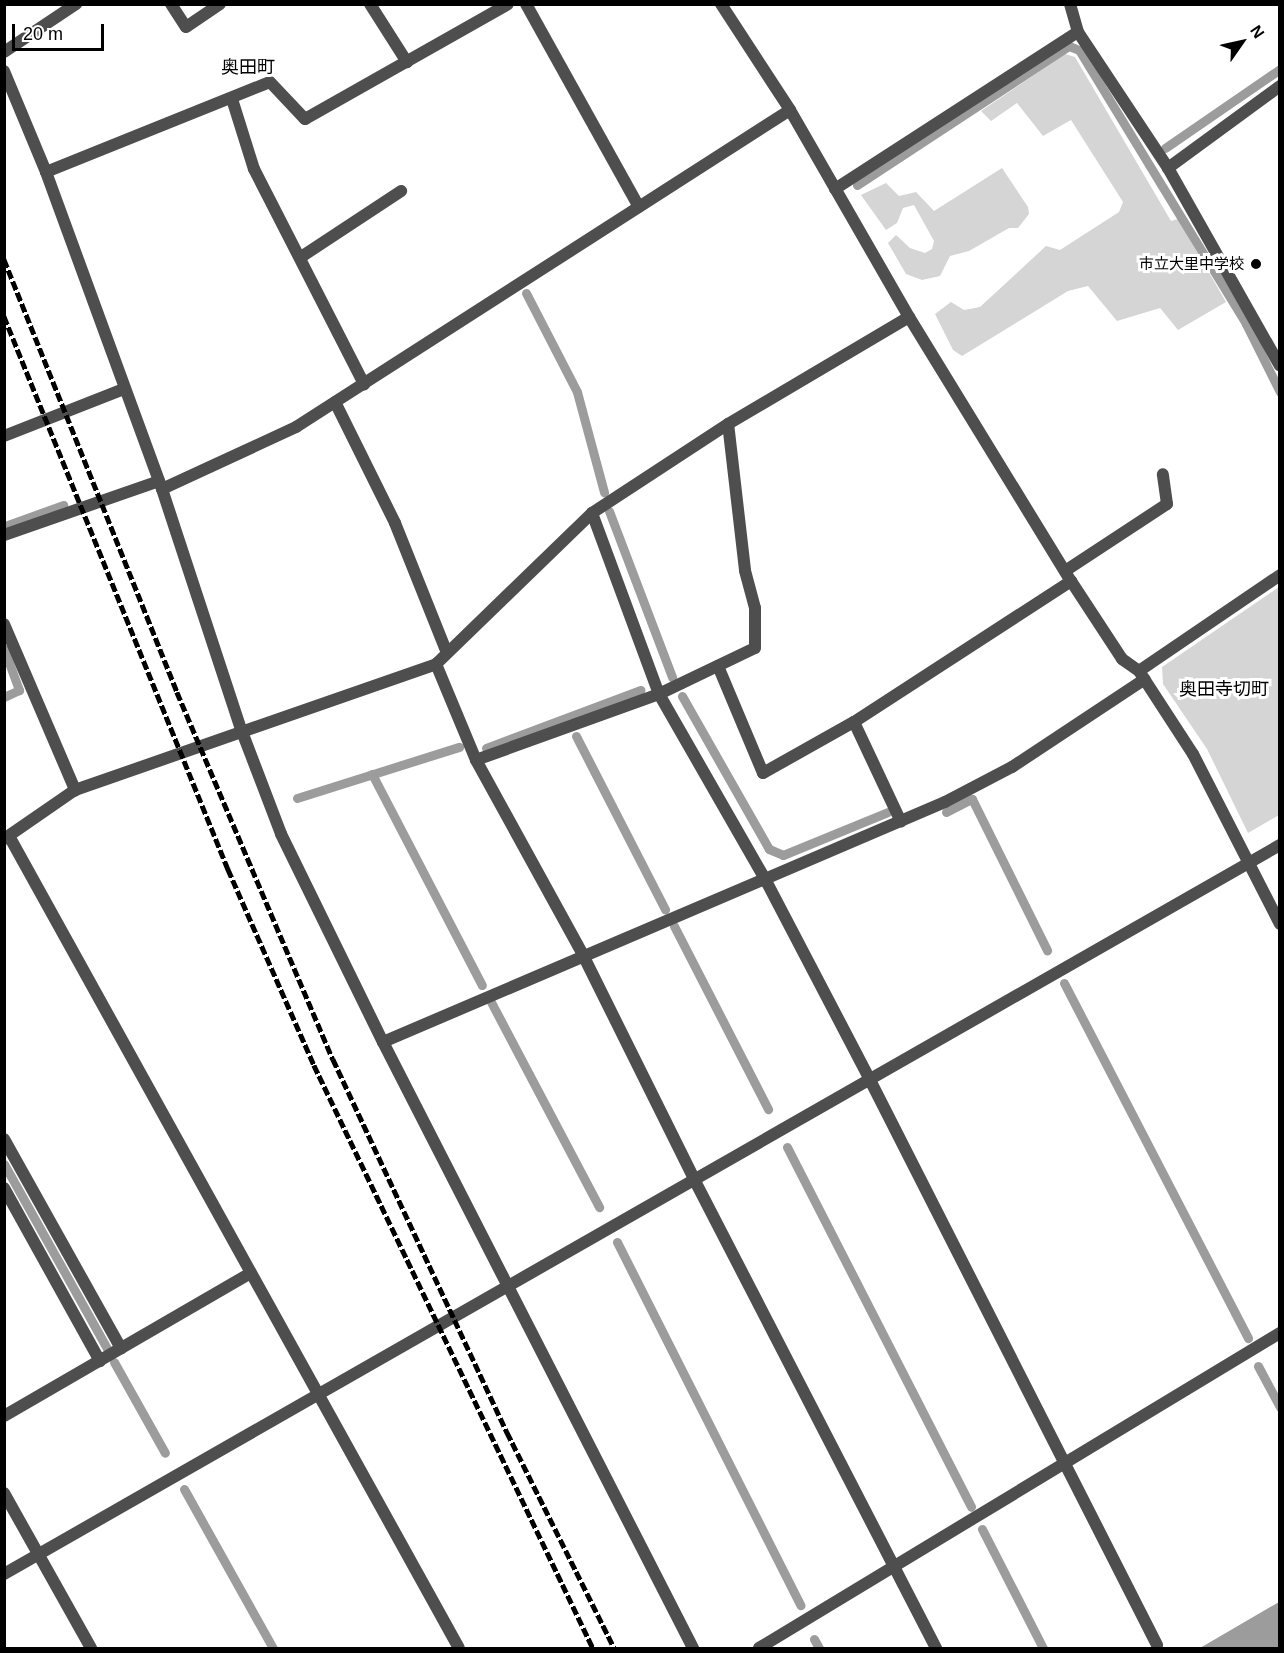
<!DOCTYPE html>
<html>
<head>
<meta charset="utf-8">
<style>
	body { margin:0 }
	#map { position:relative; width:1284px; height:1653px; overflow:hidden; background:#fff; font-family:Helvetica,"Noto Sans JP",sans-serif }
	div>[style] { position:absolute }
	.green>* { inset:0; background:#d5d5d5 }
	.water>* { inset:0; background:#9c9c9c }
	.stream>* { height:9px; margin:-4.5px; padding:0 4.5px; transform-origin:4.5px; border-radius:4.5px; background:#9c9c9c }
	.service>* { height:12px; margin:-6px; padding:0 6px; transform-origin:6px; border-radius:6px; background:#4e4e4e }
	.minor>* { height:12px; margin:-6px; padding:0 6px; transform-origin:6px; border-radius:6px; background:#4e4e4e }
	.tertiary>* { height:12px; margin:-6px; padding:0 6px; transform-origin:6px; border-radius:6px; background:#4e4e4e }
	.rail>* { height:4.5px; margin-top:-2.25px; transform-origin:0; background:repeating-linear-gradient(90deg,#000 0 9px,transparent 0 12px) }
	.dots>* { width:16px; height:16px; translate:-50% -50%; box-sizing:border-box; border:3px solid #fff; border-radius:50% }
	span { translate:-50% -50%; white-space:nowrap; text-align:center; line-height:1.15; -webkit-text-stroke:6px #fff; paint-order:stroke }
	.poi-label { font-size:15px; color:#000 }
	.right { translate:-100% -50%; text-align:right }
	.quarter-label { font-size:18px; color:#000 }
	.frame { position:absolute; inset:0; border:6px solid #000; pointer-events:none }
	.north { position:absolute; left:1212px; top:12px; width:60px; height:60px; -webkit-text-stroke:4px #fff; paint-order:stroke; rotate:56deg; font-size:16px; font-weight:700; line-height:24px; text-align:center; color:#000 }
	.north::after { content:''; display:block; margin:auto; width:21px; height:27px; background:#000; clip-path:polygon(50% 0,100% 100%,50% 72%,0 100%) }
	.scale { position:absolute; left:12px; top:24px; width:92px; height:27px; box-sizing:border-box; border:3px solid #000; border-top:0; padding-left:8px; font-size:18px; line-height:21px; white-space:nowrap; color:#000; -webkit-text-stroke:4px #fff; paint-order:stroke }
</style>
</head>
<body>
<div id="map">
	<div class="green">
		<div style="clip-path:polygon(1065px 54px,1075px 57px,1171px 221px,1178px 219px,1226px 302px,1178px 330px,1160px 308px,1117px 321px,1088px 286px,1068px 291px,962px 356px,953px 350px,935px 314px,951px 302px,964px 310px,980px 307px,1046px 246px,1060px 250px,1119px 212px,1123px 202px,1071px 120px,1043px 136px,1017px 103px,991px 121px,981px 111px)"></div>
		<div style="clip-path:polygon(1002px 168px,1028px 207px,1029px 214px,1018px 228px,1009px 228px,969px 251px,950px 256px,940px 276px,922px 280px,906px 274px,888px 243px,896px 235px,910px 248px,925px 253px,932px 249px,934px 241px,914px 205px,903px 208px,897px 223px,886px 230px,861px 195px,886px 183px,899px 196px,916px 192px,934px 211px)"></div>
		<div style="clip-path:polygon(1279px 587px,1279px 815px,1248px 833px,1207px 749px,1163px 684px,1162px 667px)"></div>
	</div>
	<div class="water">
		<div style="clip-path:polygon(1279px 1602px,1279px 1648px,1200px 1648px)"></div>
	</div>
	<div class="stream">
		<div style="left:1165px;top:148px;width:140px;rotate:-34.5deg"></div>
		<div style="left:857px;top:185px;width:254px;rotate:-33.3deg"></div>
		<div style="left:1069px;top:46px;width:11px;rotate:22deg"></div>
		<div style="left:1079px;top:50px;width:321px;rotate:58.6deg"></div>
		<div style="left:1246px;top:324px;width:76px;rotate:63.4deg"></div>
		<div style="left:526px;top:293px;width:111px;rotate:62.7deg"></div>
		<div style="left:577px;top:392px;width:104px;rotate:74.9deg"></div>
		<div style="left:609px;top:511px;width:178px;rotate:69.2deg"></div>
		<div style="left:5px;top:526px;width:62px;rotate:-19.9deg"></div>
		<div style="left:4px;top:649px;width:44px;rotate:69.9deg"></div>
		<div style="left:19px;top:690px;width:17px;rotate:155deg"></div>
		<div style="left:682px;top:696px;width:176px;rotate:60.4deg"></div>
		<div style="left:769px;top:849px;width:15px;rotate:23deg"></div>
		<div style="left:783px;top:855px;width:113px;rotate:-22.3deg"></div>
		<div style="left:576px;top:736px;width:195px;rotate:62.8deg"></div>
		<div style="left:486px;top:748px;width:165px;rotate:-20.6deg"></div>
		<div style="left:372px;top:774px;width:238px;rotate:62.5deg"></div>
		<div style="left:297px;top:798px;width:170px;rotate:-17.5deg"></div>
		<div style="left:946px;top:812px;width:29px;rotate:-27deg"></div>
		<div style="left:972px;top:799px;width:169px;rotate:63.6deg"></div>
		<div style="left:674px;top:926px;width:206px;rotate:62.8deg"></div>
		<div style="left:1064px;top:983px;width:400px;rotate:62.6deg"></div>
		<div style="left:491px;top:1002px;width:232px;rotate:62.2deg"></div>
		<div style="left:787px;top:1147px;width:404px;rotate:62.9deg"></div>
		<div style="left:4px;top:1164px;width:211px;rotate:60.8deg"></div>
		<div style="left:617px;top:1242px;width:407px;rotate:63.2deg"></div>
		<div style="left:114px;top:1362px;width:104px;rotate:60.7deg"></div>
		<div style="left:1258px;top:1366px;width:47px;rotate:61.8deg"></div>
		<div style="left:184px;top:1489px;width:182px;rotate:60.8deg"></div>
		<div style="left:982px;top:1529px;width:134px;rotate:62.9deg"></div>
		<div style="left:814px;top:1639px;width:10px;rotate:61deg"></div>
	</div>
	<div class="service">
		<div style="left:301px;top:257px;width:120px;rotate:-33.4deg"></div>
		<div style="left:1065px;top:571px;width:122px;rotate:-33.3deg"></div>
		<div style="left:1167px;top:504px;width:30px;rotate:-98deg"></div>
	</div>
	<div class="minor">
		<div style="left:171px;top:4px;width:27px;rotate:57deg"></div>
		<div style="left:186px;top:27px;width:41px;rotate:-34.1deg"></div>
		<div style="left:370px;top:4px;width:69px;rotate:57.5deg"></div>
		<div style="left:526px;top:4px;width:232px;rotate:60.9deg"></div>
		<div style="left:721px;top:4px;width:126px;rotate:56.9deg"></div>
		<div style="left:790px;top:110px;width:239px;rotate:60.1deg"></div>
		<div style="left:909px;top:317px;width:310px;rotate:58.5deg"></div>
		<div style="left:1071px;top:581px;width:93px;rotate:56.8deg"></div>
		<div style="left:1122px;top:659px;width:21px;rotate:35deg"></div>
		<div style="left:1139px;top:671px;width:99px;rotate:57deg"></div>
		<div style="left:1193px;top:754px;width:191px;rotate:62.9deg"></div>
		<div style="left:1070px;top:4px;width:29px;rotate:74deg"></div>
		<div style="left:1078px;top:32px;width:163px;rotate:56.5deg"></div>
		<div style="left:4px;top:52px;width:87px;rotate:-33.7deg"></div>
		<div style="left:1280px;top:86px;width:139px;rotate:143.8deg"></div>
		<div style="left:1168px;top:168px;width:227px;rotate:60.5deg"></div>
		<div style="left:232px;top:99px;width:73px;rotate:72.6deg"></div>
		<div style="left:254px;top:169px;width:242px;rotate:62.9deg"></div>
		<div style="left:46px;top:172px;width:241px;rotate:-21.9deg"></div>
		<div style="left:270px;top:82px;width:51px;rotate:46.6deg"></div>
		<div style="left:305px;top:119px;width:233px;rotate:-29.5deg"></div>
		<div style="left:835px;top:189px;width:289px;rotate:-32.9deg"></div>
		<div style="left:909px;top:317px;width:210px;rotate:149.4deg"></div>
		<div style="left:728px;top:424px;width:163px;rotate:146.8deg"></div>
		<div style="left:592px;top:513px;width:193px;rotate:69.7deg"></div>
		<div style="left:659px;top:694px;width:211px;rotate:60.2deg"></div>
		<div style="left:764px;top:877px;width:227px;rotate:62.4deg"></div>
		<div style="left:869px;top:1078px;width:636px;rotate:63.07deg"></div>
		<div style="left:335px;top:402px;width:135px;rotate:63.6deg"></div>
		<div style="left:395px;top:523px;width:140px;rotate:68.2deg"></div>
		<div style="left:4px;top:436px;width:129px;rotate:-21.4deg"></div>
		<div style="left:162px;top:489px;width:148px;rotate:-24.8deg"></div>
		<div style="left:296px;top:427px;width:587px;rotate:-32.69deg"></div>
		<div style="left:592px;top:513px;width:217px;rotate:135.9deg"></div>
		<div style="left:436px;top:664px;width:104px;rotate:67.4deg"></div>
		<div style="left:476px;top:760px;width:222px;rotate:61.2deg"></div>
		<div style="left:583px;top:955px;width:252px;rotate:63.6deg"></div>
		<div style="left:695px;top:1181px;width:526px;rotate:62.7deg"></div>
		<div style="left:4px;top:535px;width:164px;rotate:-19.2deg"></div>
		<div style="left:4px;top:624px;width:181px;rotate:66.8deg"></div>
		<div style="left:718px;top:666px;width:116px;rotate:67.2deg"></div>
		<div style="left:763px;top:773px;width:104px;rotate:-29.3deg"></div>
		<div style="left:854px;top:722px;width:110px;rotate:64.8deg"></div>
		<div style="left:1139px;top:671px;width:171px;rotate:-34.2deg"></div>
		<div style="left:854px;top:722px;width:259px;rotate:-33deg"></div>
		<div style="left:476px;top:760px;width:195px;rotate:-19.8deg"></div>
		<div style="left:659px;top:694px;width:106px;rotate:-25.6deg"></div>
		<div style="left:755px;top:648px;width:40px;rotate:-90deg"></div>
		<div style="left:755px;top:608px;width:39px;rotate:-105deg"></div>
		<div style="left:745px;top:570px;width:147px;rotate:-96.6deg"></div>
		<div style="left:9px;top:836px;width:928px;rotate:61.01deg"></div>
		<div style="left:4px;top:839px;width:86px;rotate:-34.6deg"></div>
		<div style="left:75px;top:790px;width:382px;rotate:-19.2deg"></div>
		<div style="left:383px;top:1042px;width:611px;rotate:-23.12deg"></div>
		<div style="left:945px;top:802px;width:76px;rotate:-27.6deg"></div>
		<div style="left:1012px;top:767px;width:159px;rotate:-33.5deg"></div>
		<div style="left:4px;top:1139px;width:240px;rotate:60.8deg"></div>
		<div style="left:4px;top:1188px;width:198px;rotate:61deg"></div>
		<div style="left:4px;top:1416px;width:285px;rotate:-30.1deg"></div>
		<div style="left:4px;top:1493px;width:178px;rotate:60.7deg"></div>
		<div style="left:4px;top:1574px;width:1470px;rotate:-29.74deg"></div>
		<div style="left:759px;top:1648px;width:609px;rotate:-31.16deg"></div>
	</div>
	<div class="tertiary">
		<div style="left:4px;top:71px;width:109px;rotate:67.4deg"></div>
		<div style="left:46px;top:172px;width:338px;rotate:69.9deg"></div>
		<div style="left:162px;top:489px;width:253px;rotate:71.8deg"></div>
		<div style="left:241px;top:729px;width:112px;rotate:69.1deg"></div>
		<div style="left:281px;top:834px;width:232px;rotate:63.9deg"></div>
		<div style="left:383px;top:1042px;width:681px;rotate:62.91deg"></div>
	</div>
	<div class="rail">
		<div style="left:4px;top:259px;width:466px;rotate:68.2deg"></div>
		<div style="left:177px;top:692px;width:399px;rotate:67deg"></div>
		<div style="left:333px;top:1059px;width:412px;rotate:65deg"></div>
		<div style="left:507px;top:1432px;width:241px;rotate:63.6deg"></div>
		<div style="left:4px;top:316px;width:597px;rotate:67.95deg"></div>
		<div style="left:228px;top:869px;width:214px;rotate:66.3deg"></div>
		<div style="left:314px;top:1065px;width:646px;rotate:64.43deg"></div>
	</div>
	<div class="dots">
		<div style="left:1256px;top:264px;background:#000"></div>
	</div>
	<div class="poi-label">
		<span class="right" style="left:1244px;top:264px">市立大里中学校</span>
	</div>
	<div class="quarter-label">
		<span style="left:248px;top:67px">奥田町</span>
		<span style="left:1224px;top:689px">奥田寺切町</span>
	</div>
	<div class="frame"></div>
	<div class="north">N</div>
	<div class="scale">20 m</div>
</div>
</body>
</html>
